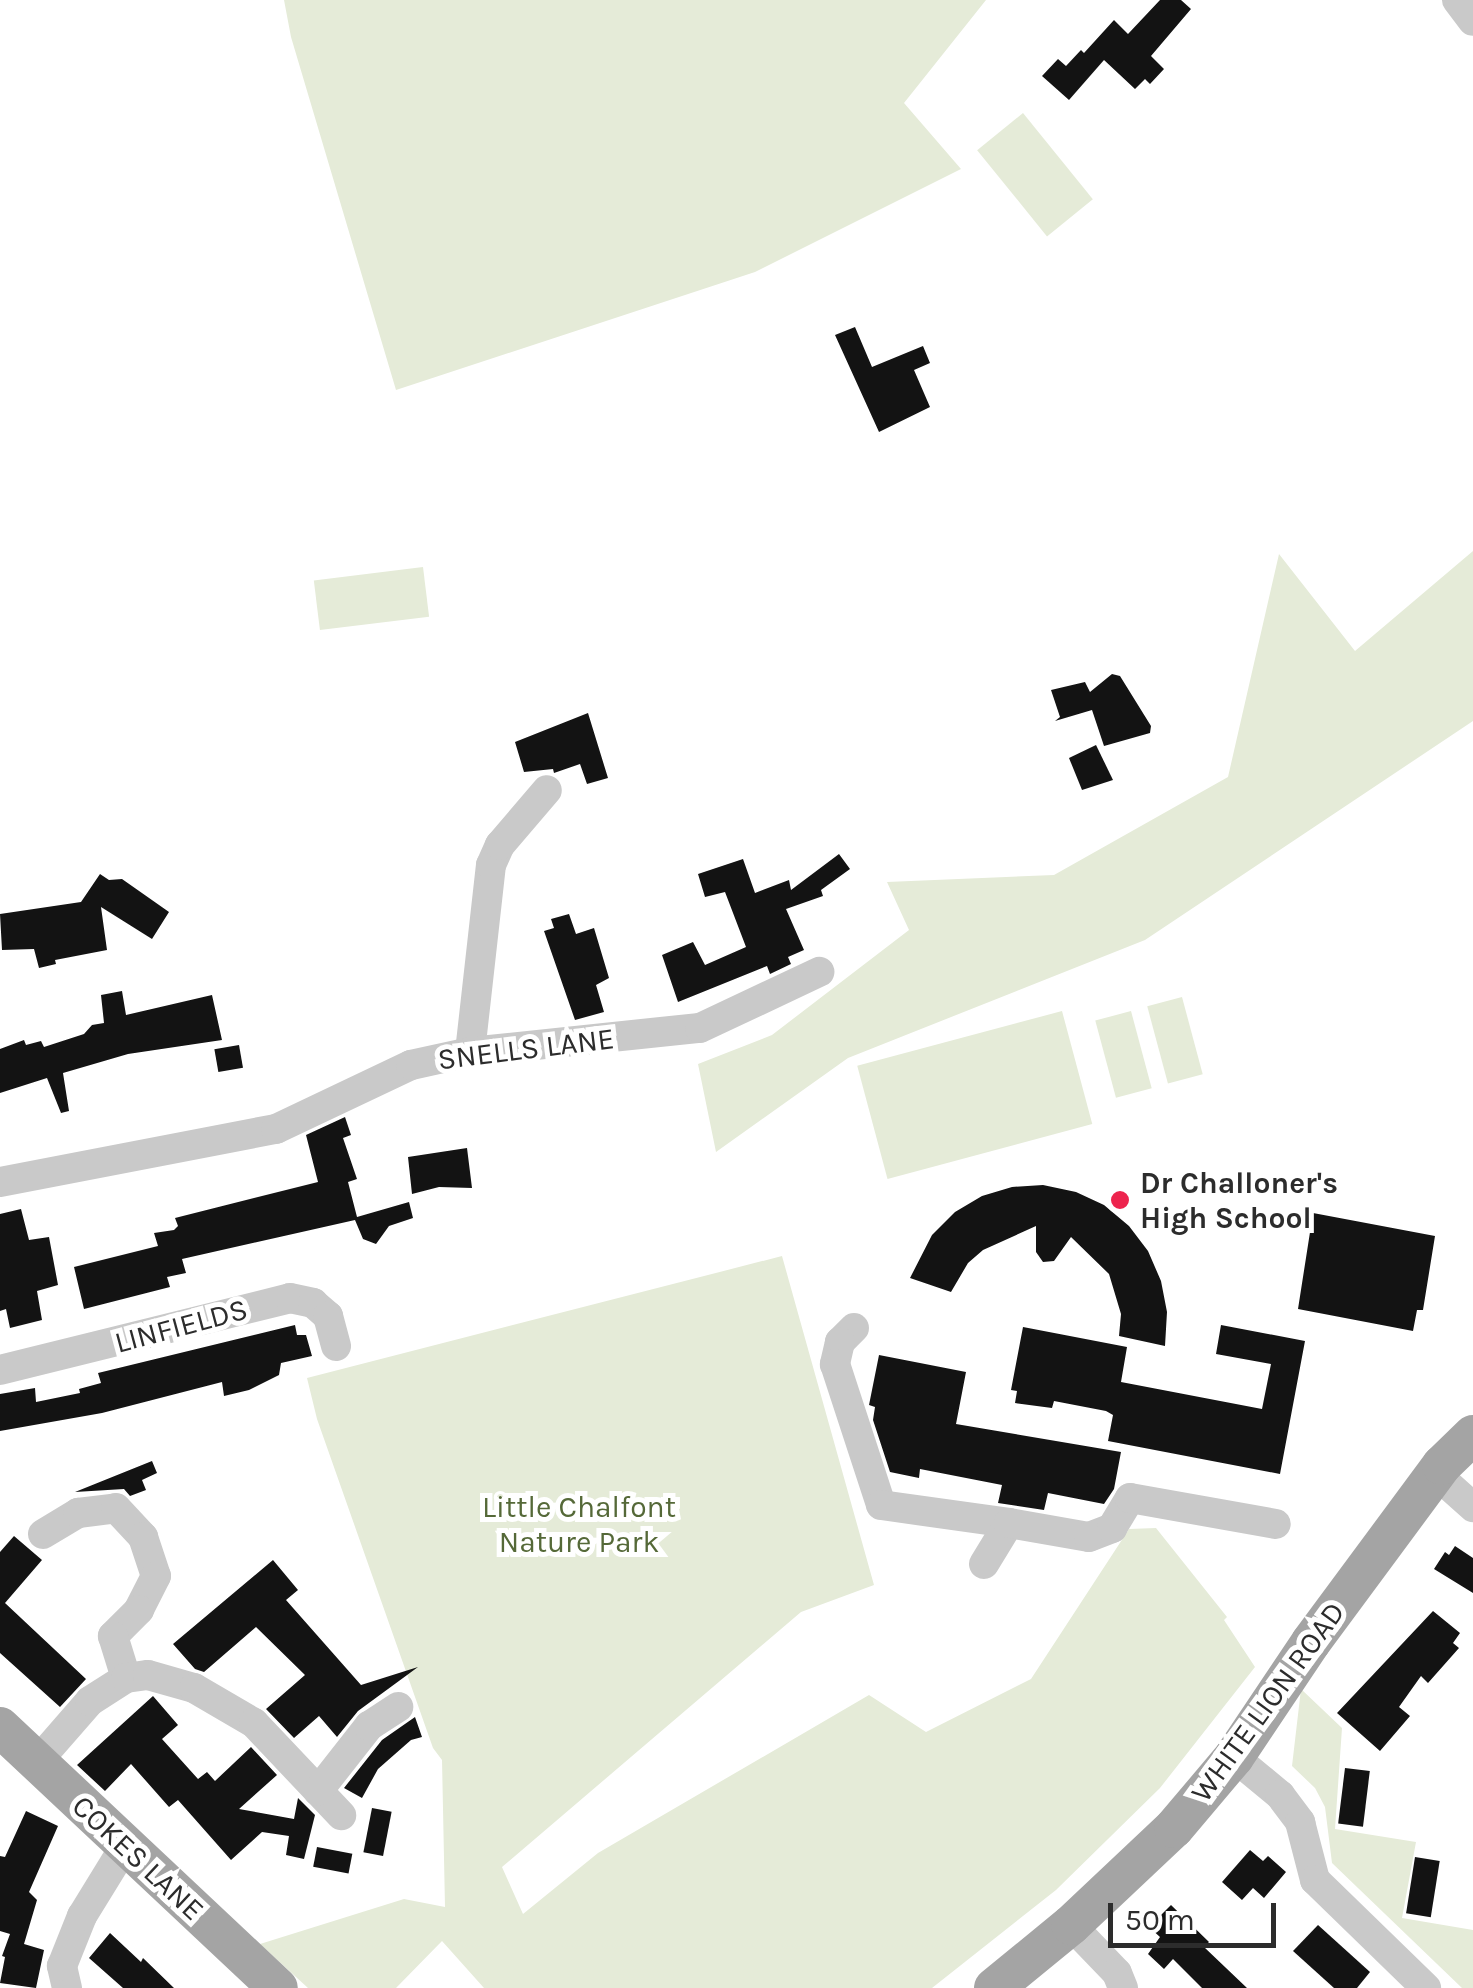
<!DOCTYPE html>
<html>
<head>
<meta charset="utf-8">
<style>
	body { margin:0 }
	#map { position:relative; width:1473px; height:1988px; overflow:hidden; background:#fff; font-family:Karla,sans-serif }
	div>[style] { position:absolute }
	.green>* { inset:0; background:#e5ebd8; transform-origin:0 0 }
	.building>* { inset:0; background:#131313; transform-origin:0 0 }
	.minor>* { height:30px; margin:-15px; padding:0 15px; transform-origin:15px; border-radius:15px; background:#c9c9c9 }
	.major>* { height:40px; margin:-20px; padding:0 20px; transform-origin:20px; border-radius:20px; background:#a4a4a4 }
	.dots>* { width:28px; height:28px; translate:-50% -50%; box-sizing:border-box; border:5px solid #fff; border-radius:50% }
	span { translate:-50% -50%; white-space:nowrap; text-align:center; line-height:1.15; -webkit-text-stroke:10px #fff; paint-order:stroke }
	.street-label { font-size:30px; color:#2c2c2c }
	.poi-label { font-size:30px; color:#2c2c2c; font-weight:700 }
	.left { translate:0 -50%; text-align:left }
	.park-label { font-size:30px; color:#556938 }
	.scale { position:absolute; left:1108px; top:1903px; width:168px; height:45px; box-sizing:border-box; border:5px solid #2c2c2c; border-top:0; padding-left:12px; font-size:30px; line-height:35px; white-space:nowrap; color:#2c2c2c; -webkit-text-stroke:8px #fff; paint-order:stroke }
</style>
</head>
<body>
<div id="map">
	<div class="green">
		<div style="clip-path:polygon(284px 0,986px 0,904px 103px,961px 169px,755px 272px,396px 390px,291px 37px)"></div>
		<div style="left:1023px;top:113px;width:111px;height:59px;rotate:51deg"></div>
		<div style="clip-path:polygon(1473px 551px,1473px 721px,1145px 940px,848px 1058px,716px 1152px,698px 1064px,772px 1035px,909px 930px,887px 882px,1054px 875px,1228px 777px,1279px 554px,1355px 651px)"></div>
		<div style="left:423px;top:567px;width:50px;height:110px;rotate:83deg"></div>
		<div style="left:1182px;top:997px;width:80px;height:36px;rotate:75deg"></div>
		<div style="left:1062px;top:1011px;width:117px;height:212px;rotate:75deg"></div>
		<div style="left:1131px;top:1011px;width:80px;height:37px;rotate:75deg"></div>
		<div style="clip-path:polygon(782px 1256px,874px 1585px,801px 1612px,502px 1867px,523px 1914px,598px 1853px,869px 1695px,926px 1732px,1031px 1679px,1129px 1529px,1156px 1528px,1227px 1617px,1224px 1620px,1255px 1667px,1160px 1788px,1056px 1890px,932px 1988px,484px 1988px,442px 1941px,396px 1988px,308px 1988px,260px 1944px,404px 1899px,445px 1907px,442px 1760px,433px 1748px,317px 1419px,307px 1378px)"></div>
		<div style="clip-path:polygon(1301px 1689px,1342px 1728px,1335px 1829px,1416px 1842px,1402px 1918px,1473px 1930px,1473px 1988px,1462px 1988px,1332px 1863px,1325px 1807px,1315px 1788px,1292px 1766px)"></div>
	</div>
	<div class="building">
		<div style="clip-path:polygon(1160px 0,1181px 0,1191px 9px,1151px 56px,1164px 69px,1150px 84px,1145px 79px,1135px 89px,1104px 60px,1069px 100px,1042px 76px,1058px 59px,1066px 66px,1081px 50px,1084px 53px,1114px 20px,1128px 34px)"></div>
		<div style="clip-path:polygon(855px 327px,872px 367px,923px 346px,930px 363px,914px 370px,930px 407px,879px 432px,835px 335px)"></div>
		<div style="clip-path:polygon(1112px 674px,1120px 676px,1151px 726px,1150px 733px,1104px 746px,1092px 710px,1055px 721px,1060px 717px,1051px 690px,1085px 682px,1090px 692px)"></div>
		<div style="clip-path:polygon(588px 713px,608px 778px,587px 784px,580px 764px,554px 773px,553px 769px,524px 772px,515px 742px)"></div>
		<div style="clip-path:polygon(1096px 745px,1113px 780px,1082px 790px,1069px 758px)"></div>
		<div style="clip-path:polygon(839px 854px,850px 869px,821px 890px,823px 896px,786px 909px,804px 950px,788px 957px,791px 964px,770px 974px,767px 966px,678px 1002px,662px 955px,693px 942px,705px 965px,746px 947px,725px 892px,705px 897px,698px 874px,743px 859px,755px 893px,789px 880px,791px 890px)"></div>
		<div style="clip-path:polygon(100px 874px,109px 880px,122px 879px,169px 912px,152px 939px,101px 907px,107px 950px,55px 960px,56px 964px,39px 968px,34px 949px,2px 950px,0 914px,81px 902px)"></div>
		<div style="clip-path:polygon(569px 914px,576px 934px,594px 928px,609px 978px,596px 985px,604px 1012px,575px 1020px,544px 931px,554px 928px,551px 919px)"></div>
		<div style="clip-path:polygon(122px 991px,126px 1015px,212px 995px,222px 1040px,128px 1054px,63px 1073px,69px 1111px,61px 1113px,47px 1078px,0 1093px,0 1049px,24px 1040px,26px 1045px,41px 1041px,44px 1047px,84px 1034px,92px 1025px,104px 1023px,101px 995px)"></div>
		<div style="left:239px;top:1045px;width:23px;height:25px;rotate:80deg"></div>
		<div style="clip-path:polygon(345px 1117px,351px 1135px,343px 1138px,357px 1179px,348px 1182px,357px 1217px,409px 1202px,413px 1218px,389px 1226px,376px 1244px,363px 1239px,355px 1220px,182px 1259px,186px 1273px,167px 1277px,170px 1287px,84px 1309px,74px 1267px,158px 1246px,154px 1233px,174px 1230px,178px 1226px,175px 1218px,318px 1182px,306px 1135px)"></div>
		<div style="clip-path:polygon(467px 1148px,472px 1188px,439px 1187px,412px 1194px,408px 1157px)"></div>
		<div style="clip-path:polygon(1043px 1185px,1076px 1192px,1104px 1205px,1129px 1226px,1148px 1251px,1161px 1281px,1167px 1312px,1165px 1346px,1119px 1336px,1121px 1314px,1109px 1274px,1071px 1237px,1054px 1261px,1043px 1262px,1036px 1252px,1036px 1226px,983px 1250px,968px 1263px,951px 1292px,910px 1278px,932px 1235px,955px 1212px,982px 1196px,1012px 1187px)"></div>
		<div style="clip-path:polygon(21px 1209px,29px 1240px,49px 1237px,58px 1285px,37px 1291px,42px 1320px,10px 1328px,6px 1309px,0 1311px,0 1214px)"></div>
		<div style="clip-path:polygon(1313px 1213px,1435px 1236px,1423px 1310px,1417px 1310px,1413px 1331px,1298px 1309px)"></div>
		<div style="clip-path:polygon(295px 1325px,297px 1335px,306px 1335px,312px 1356px,281px 1363px,279px 1375px,249px 1390px,224px 1396px,222px 1382px,102px 1413px,0 1431px,0 1394px,35px 1388px,36px 1402px,80px 1393px,79px 1389px,101px 1383px,98px 1373px)"></div>
		<div style="clip-path:polygon(1221px 1325px,1305px 1341px,1280px 1474px,1108px 1441px,1113px 1415px,1106px 1411px,1054px 1401px,1052px 1408px,1015px 1403px,1017px 1391px,1011px 1390px,1023px 1327px,1127px 1347px,1121px 1382px,1262px 1409px,1271px 1364px,1216px 1354px)"></div>
		<div style="clip-path:polygon(879px 1355px,966px 1372px,956px 1424px,1121px 1452px,1114px 1489px,1104px 1504px,1048px 1493px,1044px 1510px,998px 1503px,1002px 1485px,920px 1469px,919px 1478px,890px 1472px,873px 1420px,875px 1407px,869px 1405px)"></div>
		<div style="clip-path:polygon(152px 1461px,157px 1473px,142px 1480px,146px 1490px,130px 1496px,124px 1489px,75px 1492px)"></div>
		<div style="clip-path:polygon(14px 1536px,42px 1560px,5px 1603px,86px 1679px,60px 1707px,0 1653px,0 1552px)"></div>
		<div style="clip-path:polygon(1455px 1546px,1473px 1558px,1473px 1593px,1434px 1569px,1445px 1552px,1449px 1555px)"></div>
		<div style="clip-path:polygon(273px 1560px,298px 1590px,286px 1600px,361px 1685px,418px 1667px,358px 1711px,337px 1737px,319px 1716px,294px 1738px,266px 1709px,305px 1675px,256px 1627px,204px 1672px,195px 1669px,173px 1644px)"></div>
		<div style="clip-path:polygon(1433px 1611px,1460px 1633px,1453px 1643px,1459px 1648px,1428px 1683px,1421px 1676px,1399px 1707px,1410px 1716px,1380px 1751px,1337px 1713px)"></div>
		<div style="clip-path:polygon(153px 1696px,178px 1725px,162px 1739px,198px 1779px,207px 1772px,215px 1781px,251px 1747px,277px 1775px,239px 1809px,294px 1819px,298px 1798px,315px 1815px,304px 1859px,286px 1855px,289px 1836px,262px 1832px,231px 1860px,178px 1800px,169px 1807px,131px 1764px,105px 1791px,77px 1765px)"></div>
		<div style="clip-path:polygon(415px 1717px,422px 1737px,411px 1740px,378px 1769px,362px 1798px,344px 1788px,382px 1740px)"></div>
		<div style="left:1345px;top:1768px;width:25px;height:56px;rotate:7deg"></div>
		<div style="left:372px;top:1808px;width:20px;height:45px;rotate:11deg"></div>
		<div style="clip-path:polygon(26px 1811px,58px 1826px,29px 1892px,37px 1900px,24px 1944px,44px 1950px,36px 1988px,0 1983px,5px 1957px,2px 1956px,10px 1934px,0 1931px,0 1856px,5px 1857px)"></div>
		<div style="left:317px;top:1847px;width:36px;height:20px;rotate:11deg"></div>
		<div style="clip-path:polygon(1250px 1850px,1263px 1861px,1268px 1856px,1286px 1872px,1264px 1898px,1253px 1888px,1242px 1900px,1222px 1882px)"></div>
		<div style="left:1415px;top:1857px;width:25px;height:57px;rotate:9deg"></div>
		<div style="clip-path:polygon(1171px 1905px,1209px 1942px,1204px 1947px,1247px 1988px,1202px 1988px,1173px 1959px,1164px 1969px,1148px 1954px,1160px 1937px,1149px 1927px)"></div>
		<div style="clip-path:polygon(1318px 1925px,1370px 1972px,1357px 1988px,1334px 1988px,1293px 1951px)"></div>
		<div style="clip-path:polygon(110px 1933px,141px 1962px,143px 1958px,174px 1988px,123px 1988px,89px 1958px)"></div>
	</div>
	<div class="minor">
		<div style="left:1457px;top:0;width:26px;rotate:53deg"></div>
		<div style="left:470px;top:1052px;width:188px;rotate:-83.6deg"></div>
		<div style="left:491px;top:865px;width:22px;rotate:-66deg"></div>
		<div style="left:500px;top:845px;width:72px;rotate:-49.5deg"></div>
		<div style="left:0;top:1182px;width:281px;rotate:-10.9deg"></div>
		<div style="left:276px;top:1129px;width:149px;rotate:-25.4deg"></div>
		<div style="left:411px;top:1065px;width:60px;rotate:-12.4deg"></div>
		<div style="left:470px;top:1052px;width:231px;rotate:-6deg"></div>
		<div style="left:700px;top:1028px;width:132px;rotate:-25.2deg"></div>
		<div style="left:854px;top:1328px;width:20px;rotate:135deg"></div>
		<div style="left:840px;top:1342px;width:23px;rotate:103deg"></div>
		<div style="left:835px;top:1364px;width:148px;rotate:71.9deg"></div>
		<div style="left:881px;top:1505px;width:129px;rotate:8deg"></div>
		<div style="left:0;top:1370px;width:299px;rotate:-13.9deg"></div>
		<div style="left:290px;top:1298px;width:24px;rotate:12deg"></div>
		<div style="left:313px;top:1303px;width:20px;rotate:41deg"></div>
		<div style="left:328px;top:1316px;width:31px;rotate:75deg"></div>
		<div style="left:1436px;top:1474px;width:50px;rotate:41.7deg"></div>
		<div style="left:43px;top:1534px;width:41px;rotate:-31deg"></div>
		<div style="left:78px;top:1513px;width:38px;rotate:-7deg"></div>
		<div style="left:116px;top:1508px;width:40px;rotate:47deg"></div>
		<div style="left:143px;top:1537px;width:41px;rotate:71.6deg"></div>
		<div style="left:156px;top:1576px;width:38px;rotate:117deg"></div>
		<div style="left:139px;top:1610px;width:37px;rotate:135deg"></div>
		<div style="left:113px;top:1636px;width:44px;rotate:72.8deg"></div>
		<div style="left:984px;top:1564px;width:48px;rotate:-58.6deg"></div>
		<div style="left:1009px;top:1523px;width:81px;rotate:9.9deg"></div>
		<div style="left:1089px;top:1537px;width:25px;rotate:-21deg"></div>
		<div style="left:1112px;top:1528px;width:35px;rotate:-59deg"></div>
		<div style="left:1130px;top:1498px;width:148px;rotate:10.1deg"></div>
		<div style="left:1234px;top:1757px;width:60px;rotate:39.6deg"></div>
		<div style="left:1280px;top:1795px;width:34px;rotate:53deg"></div>
		<div style="left:1300px;top:1822px;width:60px;rotate:75.5deg"></div>
		<div style="left:1315px;top:1880px;width:155px;rotate:44.2deg"></div>
		<div style="left:36px;top:1763px;width:82px;rotate:-48.9deg"></div>
		<div style="left:90px;top:1701px;width:43px;rotate:-32.6deg"></div>
		<div style="left:126px;top:1678px;width:22px;rotate:-8deg"></div>
		<div style="left:148px;top:1675px;width:48px;rotate:15.8deg"></div>
		<div style="left:194px;top:1688px;width:69px;rotate:30.3deg"></div>
		<div style="left:254px;top:1723px;width:127px;rotate:46.6deg"></div>
		<div style="left:318px;top:1791px;width:83px;rotate:-51.9deg"></div>
		<div style="left:369px;top:1726px;width:35px;rotate:-33deg"></div>
		<div style="left:1071px;top:1925px;width:66px;rotate:46.2deg"></div>
		<div style="left:1117px;top:1973px;width:16px;rotate:68deg"></div>
		<div style="left:67px;top:1988px;width:23px;rotate:-103deg"></div>
		<div style="left:62px;top:1966px;width:54px;rotate:-68.2deg"></div>
		<div style="left:82px;top:1916px;width:82px;rotate:-58.4deg"></div>
	</div>
	<div class="major">
		<div style="left:0;top:1727px;width:381px;rotate:43.2deg"></div>
		<div style="left:994px;top:1988px;width:99px;rotate:-39.3deg"></div>
		<div style="left:1071px;top:1925px;width:141px;rotate:-43.3deg"></div>
		<div style="left:1174px;top:1828px;width:93px;rotate:-49.8deg"></div>
		<div style="left:1234px;top:1757px;width:138px;rotate:-56.2deg"></div>
		<div style="left:1311px;top:1642px;width:220px;rotate:-53.5deg"></div>
		<div style="left:1442px;top:1465px;width:43px;rotate:-44.1deg"></div>
	</div>
	<div class="dots">
		<div style="left:1120px;top:1200px;background:#ed244e"></div>
	</div>
	<div class="street-label">
		<span style="left:526px;top:1049px;rotate:-7deg">SNELLS LANE</span>
		<span style="left:181px;top:1326px;rotate:-15deg">LINFIELDS</span>
		<span style="left:1268px;top:1702px;rotate:-54deg">WHITE LION ROAD</span>
		<span style="left:138px;top:1858px;rotate:43deg">COKES LANE</span>
	</div>
	<div class="poi-label">
		<span class="left" style="left:1140px;top:1200px">Dr Challoner's<br>High School</span>
	</div>
	<div class="park-label">
		<span style="left:579px;top:1524px">Little Chalfont<br>Nature Park</span>
	</div>
	<div class="scale">50 m</div>
</div>
</body>
</html>
